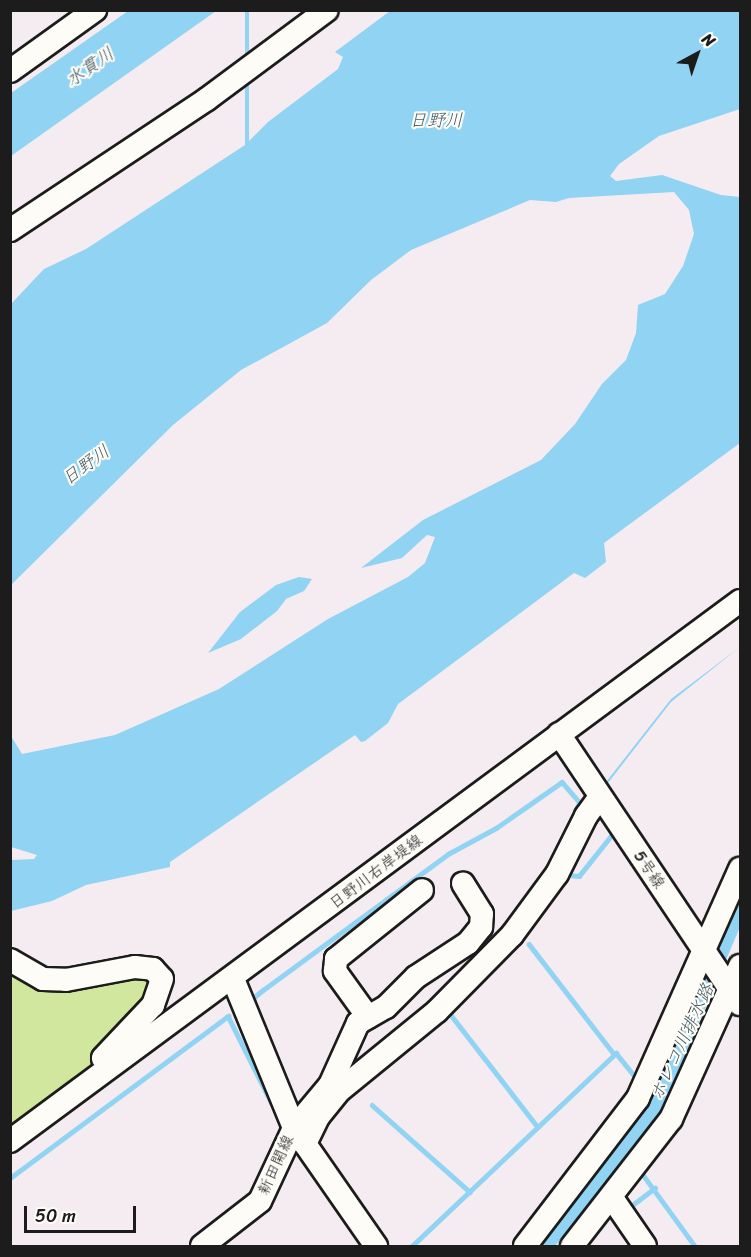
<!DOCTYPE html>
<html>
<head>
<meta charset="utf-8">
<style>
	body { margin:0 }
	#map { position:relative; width:751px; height:1257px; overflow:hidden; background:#f4ecf1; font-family:Sriracha,"Klee One",sans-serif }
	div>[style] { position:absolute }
	.green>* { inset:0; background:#d1e79d }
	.water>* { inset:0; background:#90d3f2; transform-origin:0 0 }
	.stream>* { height:4.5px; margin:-2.25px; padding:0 2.25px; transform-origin:2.25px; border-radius:2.25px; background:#90d3f2 }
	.roads { filter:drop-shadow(2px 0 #1c1c1c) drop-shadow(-2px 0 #1c1c1c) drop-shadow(0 2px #1c1c1c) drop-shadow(0 -2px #1c1c1c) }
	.minor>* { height:22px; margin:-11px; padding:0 11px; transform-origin:11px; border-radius:11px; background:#fdfcf7 }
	span { translate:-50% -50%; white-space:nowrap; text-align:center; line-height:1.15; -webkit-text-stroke:4.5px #fdfcf7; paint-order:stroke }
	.street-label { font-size:16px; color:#1c1c1c }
	.water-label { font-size:18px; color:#455c67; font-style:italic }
	.frame { position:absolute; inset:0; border:12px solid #1c1c1c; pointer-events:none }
	.north { position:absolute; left:667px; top:24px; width:60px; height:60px; -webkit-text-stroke:4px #fdfcf7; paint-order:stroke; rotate:40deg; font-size:16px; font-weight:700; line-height:24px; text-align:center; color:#1c1c1c }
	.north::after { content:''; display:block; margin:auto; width:21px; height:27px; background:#1c1c1c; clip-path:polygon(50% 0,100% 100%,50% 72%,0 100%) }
	.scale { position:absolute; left:24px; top:1206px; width:112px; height:27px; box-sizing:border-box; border:3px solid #1c1c1c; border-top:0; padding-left:8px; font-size:18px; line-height:21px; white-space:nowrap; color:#1c1c1c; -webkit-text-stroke:4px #fdfcf7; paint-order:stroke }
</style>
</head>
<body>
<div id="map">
	<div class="green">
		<div style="clip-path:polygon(11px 966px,29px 977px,133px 971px,156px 984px,97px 1057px,88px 1074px,11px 1131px)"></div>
	</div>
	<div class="water">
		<div style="clip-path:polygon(128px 11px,216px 11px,11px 156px,11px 93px)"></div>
		<div style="left:245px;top:11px;width:4px;height:285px"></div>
		<div style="clip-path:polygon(390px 11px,740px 11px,740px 109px,659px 136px,619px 164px,610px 176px,616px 181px,662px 175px,721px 195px,740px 197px,740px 443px,604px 543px,606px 562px,585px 578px,574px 573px,398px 704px,388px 723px,365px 741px,361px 742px,355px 735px,170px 862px,170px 867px,86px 885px,52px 901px,11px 911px,11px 860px,34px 859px,37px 855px,11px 847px,11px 736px,22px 754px,115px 735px,219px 689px,328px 619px,408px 577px,425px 563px,435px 537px,427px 535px,402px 558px,361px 568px,423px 520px,541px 460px,575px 424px,602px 384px,626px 360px,636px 333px,638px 305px,665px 294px,683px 266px,694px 234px,689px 210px,674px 192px,569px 198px,556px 202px,530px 200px,411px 250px,371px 280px,327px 323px,241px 370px,173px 425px,11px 585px,11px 304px,44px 269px,86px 249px,245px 145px,268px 122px,338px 69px,343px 57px,335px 52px)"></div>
		<div style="clip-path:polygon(299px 577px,312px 579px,304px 591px,286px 599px,277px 611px,241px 639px,208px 653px,240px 612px,276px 585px)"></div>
		<div style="clip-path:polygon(740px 647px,671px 702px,583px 815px,555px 872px,511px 932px,432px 1011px,337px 1088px,307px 1127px,270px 1205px,219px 1246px,214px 1246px,264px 1208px,306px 1124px,336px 1086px,431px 1008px,512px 926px,554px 869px,581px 814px,671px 699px)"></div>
		<div style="clip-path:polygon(740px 893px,740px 927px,663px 1108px,555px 1246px,537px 1246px,645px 1108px)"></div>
	</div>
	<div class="stream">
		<div style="left:567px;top:875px;width:12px;rotate:5deg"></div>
		<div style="left:579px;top:876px;width:56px;rotate:-51.5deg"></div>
		<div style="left:529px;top:944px;width:139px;rotate:52.3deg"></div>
		<div style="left:254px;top:1001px;width:3px;rotate:-108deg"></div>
		<div style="left:253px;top:998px;width:13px;rotate:-39deg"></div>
		<div style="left:263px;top:990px;width:230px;rotate:-36.3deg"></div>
		<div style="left:448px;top:854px;width:55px;rotate:-28.4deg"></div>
		<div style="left:496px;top:828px;width:80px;rotate:-34.9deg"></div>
		<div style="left:562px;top:782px;width:28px;rotate:49deg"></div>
		<div style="left:580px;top:803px;width:8px;rotate:120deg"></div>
		<div style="left:576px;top:810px;width:4px;rotate:34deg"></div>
		<div style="left:444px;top:1013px;width:7px;rotate:16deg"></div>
		<div style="left:451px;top:1015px;width:140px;rotate:52.2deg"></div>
		<div style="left:372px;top:1105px;width:131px;rotate:41.6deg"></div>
		<div style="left:641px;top:1172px;width:92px;rotate:53.9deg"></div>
		<div style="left:10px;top:1178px;width:272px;rotate:-36.6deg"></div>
		<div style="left:228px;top:1016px;width:98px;rotate:63.4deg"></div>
		<div style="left:627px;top:1209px;width:35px;rotate:-37deg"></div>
		<div style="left:412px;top:1246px;width:281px;rotate:-43.4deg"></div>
		<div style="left:616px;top:1053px;width:35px;rotate:51deg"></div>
	</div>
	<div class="roads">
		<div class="minor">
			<div style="left:10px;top:71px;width:105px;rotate:-35.7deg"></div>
			<div style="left:10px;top:230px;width:237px;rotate:-33.6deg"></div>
			<div style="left:207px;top:99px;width:149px;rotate:-36.6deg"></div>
			<div style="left:559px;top:734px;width:325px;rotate:56.2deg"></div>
			<div style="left:10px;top:960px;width:38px;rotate:30deg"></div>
			<div style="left:43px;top:979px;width:23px;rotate:2deg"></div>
			<div style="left:66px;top:980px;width:70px;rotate:-10.7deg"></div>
			<div style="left:135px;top:967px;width:18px;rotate:6deg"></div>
			<div style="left:153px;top:969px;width:13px;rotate:48deg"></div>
			<div style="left:162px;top:979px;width:28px;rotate:109deg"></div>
			<div style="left:153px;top:1005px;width:73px;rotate:133.3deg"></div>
			<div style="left:233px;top:979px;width:161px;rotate:67.7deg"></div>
			<div style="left:294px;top:1128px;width:144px;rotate:55.2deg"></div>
			<div style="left:368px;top:1017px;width:57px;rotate:-125.7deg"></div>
			<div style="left:335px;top:971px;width:12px;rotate:-85deg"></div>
			<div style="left:336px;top:959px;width:110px;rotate:-38.7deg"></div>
			<div style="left:10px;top:1141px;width:908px;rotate:-36.49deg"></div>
			<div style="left:305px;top:1144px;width:30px;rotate:-64deg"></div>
			<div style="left:318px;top:1117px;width:33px;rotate:-51deg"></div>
			<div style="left:339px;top:1091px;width:127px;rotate:-39.2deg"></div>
			<div style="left:437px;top:1011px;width:107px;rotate:-45.4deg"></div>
			<div style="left:512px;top:935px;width:76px;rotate:-53.6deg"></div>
			<div style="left:557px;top:874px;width:65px;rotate:-63.4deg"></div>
			<div style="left:586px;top:816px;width:24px;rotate:-54deg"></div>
			<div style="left:612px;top:1198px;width:58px;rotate:55.5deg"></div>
			<div style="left:202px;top:1246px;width:73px;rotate:-37.8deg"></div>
			<div style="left:260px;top:1201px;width:81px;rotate:-65deg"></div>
			<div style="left:294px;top:1128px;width:56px;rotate:-50.1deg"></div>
			<div style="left:330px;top:1085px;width:68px;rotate:-65.7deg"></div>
			<div style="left:358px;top:1023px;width:32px;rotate:-30deg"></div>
			<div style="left:386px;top:1007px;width:42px;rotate:-45deg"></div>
			<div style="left:416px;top:977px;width:62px;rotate:-33.2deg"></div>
			<div style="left:468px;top:943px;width:21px;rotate:-51deg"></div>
			<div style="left:481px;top:927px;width:13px;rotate:-86deg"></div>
			<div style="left:482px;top:914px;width:36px;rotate:-122deg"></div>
			<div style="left:525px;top:1246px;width:186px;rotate:-52.6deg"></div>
			<div style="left:638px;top:1098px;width:251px;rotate:-66deg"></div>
			<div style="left:572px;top:1246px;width:161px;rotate:-52.1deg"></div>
			<div style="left:671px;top:1119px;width:168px;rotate:-65.7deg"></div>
		</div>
	</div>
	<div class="street-label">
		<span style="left:649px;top:870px;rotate:56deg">5号線</span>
		<span style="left:376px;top:872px;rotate:-37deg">日野川右岸堤線</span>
		<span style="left:276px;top:1165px;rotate:-65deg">新田開線</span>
	</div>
	<div class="water-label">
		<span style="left:90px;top:67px;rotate:-35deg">水貫川</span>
		<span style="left:436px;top:120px">日野川</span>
		<span style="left:86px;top:465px;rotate:-36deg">日野川</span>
		<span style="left:682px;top:1042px;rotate:-65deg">ホレコ川排水路</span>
	</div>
	<div class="frame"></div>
	<div class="north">N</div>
	<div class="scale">50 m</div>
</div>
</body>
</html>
